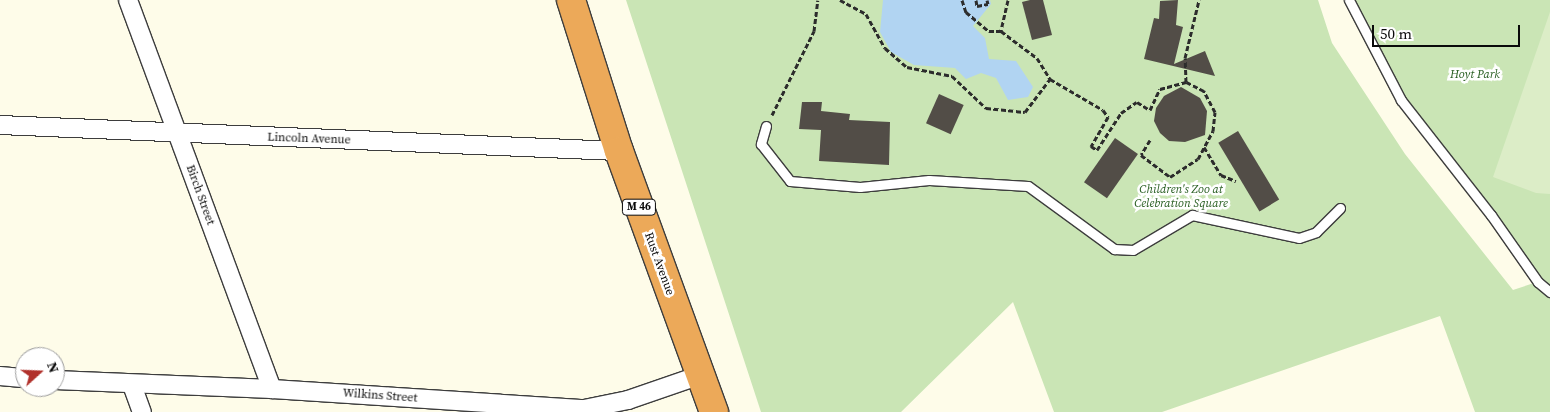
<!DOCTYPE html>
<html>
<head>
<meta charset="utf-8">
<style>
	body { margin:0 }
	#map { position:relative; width:1550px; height:412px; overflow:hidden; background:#fefce9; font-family:"Source Serif 4",serif }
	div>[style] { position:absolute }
	.green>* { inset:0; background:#cae5b5 }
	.pitch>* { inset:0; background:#dcedc7 }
	.water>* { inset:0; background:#b1d4f2 }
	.building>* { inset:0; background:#524d47; transform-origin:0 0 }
	.path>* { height:3px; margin-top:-1.5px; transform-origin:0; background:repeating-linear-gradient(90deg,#2c2c2c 0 5px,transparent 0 7.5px) }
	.roads { filter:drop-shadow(1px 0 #3d3d3d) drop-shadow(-1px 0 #3d3d3d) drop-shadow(0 1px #3d3d3d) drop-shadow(0 -1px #3d3d3d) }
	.lane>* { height:9px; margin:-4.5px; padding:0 4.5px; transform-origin:4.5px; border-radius:4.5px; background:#fff }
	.street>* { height:18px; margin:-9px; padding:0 9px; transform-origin:9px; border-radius:9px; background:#fff }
	.highway>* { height:28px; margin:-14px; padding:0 14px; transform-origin:14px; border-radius:14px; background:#eca959 }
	span { translate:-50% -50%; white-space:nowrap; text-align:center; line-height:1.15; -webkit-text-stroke:5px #fff; paint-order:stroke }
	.shield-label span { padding:1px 4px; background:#fff; border:1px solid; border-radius:4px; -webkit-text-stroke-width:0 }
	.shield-label { font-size:11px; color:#0a0a0a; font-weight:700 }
	.park-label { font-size:12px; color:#275d20; font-style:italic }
	.street-label { font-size:12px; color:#0a0a0a }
	.north { position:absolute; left:15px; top:347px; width:50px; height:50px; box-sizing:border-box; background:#fff; border:1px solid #9d9d9d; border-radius:50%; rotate:70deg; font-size:14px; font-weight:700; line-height:20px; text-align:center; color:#0a0a0a }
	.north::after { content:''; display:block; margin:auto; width:18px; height:22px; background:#b1312b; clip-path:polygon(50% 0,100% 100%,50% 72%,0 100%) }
	.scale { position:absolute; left:1372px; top:25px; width:148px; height:22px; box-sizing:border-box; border:2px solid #0a0a0a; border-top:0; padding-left:6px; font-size:15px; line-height:18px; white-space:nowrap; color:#0a0a0a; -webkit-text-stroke:4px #fff; paint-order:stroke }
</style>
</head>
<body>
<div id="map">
	<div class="green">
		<div style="clip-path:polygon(626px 0,1318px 0,1332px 43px,1405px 154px,1513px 290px,1537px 282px,1401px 100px,1349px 0,1550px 0,1550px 412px,1475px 412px,1440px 316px,1162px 412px,1054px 412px,1013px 302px,901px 412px,761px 412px)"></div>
	</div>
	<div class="pitch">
		<div style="clip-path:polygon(1550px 12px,1550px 194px,1536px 193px,1493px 177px)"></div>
	</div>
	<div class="water">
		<div style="clip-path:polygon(883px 0,990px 0,991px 4px,973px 26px,985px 38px,989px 59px,1016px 61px,1033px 87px,1028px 97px,1008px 100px,996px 78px,981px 73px,966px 79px,955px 68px,914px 65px,891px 52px,880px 32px)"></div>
	</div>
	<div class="building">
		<div style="clip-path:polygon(1030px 0,1043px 0,1052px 35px,1032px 40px,1022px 2px)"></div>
		<div style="clip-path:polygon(1178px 0,1176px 25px,1183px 27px,1174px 64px,1205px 51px,1215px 76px,1144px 59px,1154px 18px,1159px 19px,1160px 1px)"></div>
		<div style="clip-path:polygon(1181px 87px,1200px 98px,1207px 111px,1205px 135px,1185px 142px,1169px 141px,1160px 133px,1154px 121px,1156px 108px,1164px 96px)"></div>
		<div style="left:939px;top:94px;width:27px;height:32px;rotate:24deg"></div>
		<div style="clip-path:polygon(802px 102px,822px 102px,821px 111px,850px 114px,849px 120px,890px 122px,889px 165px,819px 161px,821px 130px,799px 129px)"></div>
		<div style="left:1238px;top:131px;width:80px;height:23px;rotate:59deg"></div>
		<div style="left:1115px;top:138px;width:28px;height:54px;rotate:35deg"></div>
	</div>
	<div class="path">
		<div style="left:840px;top:0;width:30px;rotate:28deg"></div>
		<div style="left:866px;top:14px;width:39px;rotate:61deg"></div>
		<div style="left:885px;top:48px;width:29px;rotate:41deg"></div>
		<div style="left:907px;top:67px;width:46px;rotate:11.3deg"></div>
		<div style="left:952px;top:76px;width:47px;rotate:43.3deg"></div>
		<div style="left:986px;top:108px;width:39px;rotate:6deg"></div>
		<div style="left:1025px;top:112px;width:41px;rotate:-52.9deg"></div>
		<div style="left:1050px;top:79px;width:61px;rotate:30.3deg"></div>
		<div style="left:1103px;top:110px;width:9px;rotate:54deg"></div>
		<div style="left:1108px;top:117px;width:34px;rotate:120deg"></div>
		<div style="left:1091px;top:146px;width:7px;rotate:34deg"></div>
		<div style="left:1097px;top:150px;width:44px;rotate:-57deg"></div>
		<div style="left:1121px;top:113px;width:19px;rotate:-35deg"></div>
		<div style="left:1137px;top:102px;width:15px;rotate:32deg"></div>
		<div style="left:1150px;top:110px;width:23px;rotate:-65deg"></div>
		<div style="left:1160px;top:89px;width:27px;rotate:-15deg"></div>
		<div style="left:1186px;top:82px;width:24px;rotate:-92deg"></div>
		<div style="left:1185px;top:58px;width:60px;rotate:-76.4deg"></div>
		<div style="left:962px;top:0;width:13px;rotate:72deg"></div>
		<div style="left:966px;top:12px;width:30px;rotate:40deg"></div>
		<div style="left:989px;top:31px;width:12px"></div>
		<div style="left:976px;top:0;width:6px;rotate:81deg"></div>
		<div style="left:977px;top:6px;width:11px;rotate:-10deg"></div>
		<div style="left:988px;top:4px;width:4px;rotate:-104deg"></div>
		<div style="left:1008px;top:0;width:32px;rotate:103deg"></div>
		<div style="left:1001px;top:31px;width:45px;rotate:36.9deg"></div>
		<div style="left:1037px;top:58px;width:25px;rotate:58deg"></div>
		<div style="left:772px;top:115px;width:94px;rotate:-63.4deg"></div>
		<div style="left:814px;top:31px;width:31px;rotate:-83deg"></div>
		<div style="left:1150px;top:140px;width:17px;rotate:121deg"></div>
		<div style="left:1141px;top:155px;width:36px;rotate:37deg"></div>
		<div style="left:1170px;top:177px;width:33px;rotate:-33deg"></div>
		<div style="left:1198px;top:159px;width:32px;rotate:-62deg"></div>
		<div style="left:1213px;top:131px;width:19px;rotate:-84deg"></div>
		<div style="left:1215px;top:112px;width:24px;rotate:-118deg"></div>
		<div style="left:1204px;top:91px;width:20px;rotate:-153deg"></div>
		<div style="left:1204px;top:147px;width:33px;rotate:59deg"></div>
		<div style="left:1221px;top:175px;width:16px;rotate:22deg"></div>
	</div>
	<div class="roads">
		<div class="lane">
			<div style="left:1349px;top:0;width:113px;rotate:62.5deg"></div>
			<div style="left:1401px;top:100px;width:146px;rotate:52deg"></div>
			<div style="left:1491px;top:215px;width:82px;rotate:55deg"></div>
			<div style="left:1538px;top:282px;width:16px;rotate:40deg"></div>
			<div style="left:766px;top:126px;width:19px;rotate:106deg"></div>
			<div style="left:761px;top:144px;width:47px;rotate:51.9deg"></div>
			<div style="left:790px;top:181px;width:70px;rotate:4.9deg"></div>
			<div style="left:860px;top:187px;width:69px;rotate:-5.8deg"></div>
			<div style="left:929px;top:180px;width:99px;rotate:3.5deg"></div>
			<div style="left:1028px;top:186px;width:107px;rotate:36.2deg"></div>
			<div style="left:1114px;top:249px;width:19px;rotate:3deg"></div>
			<div style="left:1133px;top:250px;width:69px;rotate:-30.7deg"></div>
			<div style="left:1192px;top:215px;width:109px;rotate:12.1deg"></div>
			<div style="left:1299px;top:238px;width:18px;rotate:-19deg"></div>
			<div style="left:1316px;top:232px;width:34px;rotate:-45deg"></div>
		</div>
		<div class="street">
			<div style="left:128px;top:0;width:415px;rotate:69.7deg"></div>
			<div style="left:0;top:125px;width:620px;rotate:2.41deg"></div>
			<div style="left:0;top:376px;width:25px;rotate:5deg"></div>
			<div style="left:55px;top:380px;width:217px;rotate:2.4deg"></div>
			<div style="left:272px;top:389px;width:313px;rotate:3.7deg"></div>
			<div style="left:584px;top:409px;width:45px;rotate:-11.6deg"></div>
			<div style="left:628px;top:400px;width:76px;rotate:-19.1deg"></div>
			<div style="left:132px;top:385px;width:29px;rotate:70deg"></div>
		</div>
		<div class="highway">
			<div style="left:571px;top:0;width:158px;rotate:72.4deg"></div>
			<div style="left:619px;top:151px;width:278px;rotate:70deg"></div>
		</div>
	</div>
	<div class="shield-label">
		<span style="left:639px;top:207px">M 46</span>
	</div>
	<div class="park-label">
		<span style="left:1475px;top:75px">Hoyt Park</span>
		<span style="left:1181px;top:197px">Children's Zoo at<br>Celebration Square</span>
	</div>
	<div class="street-label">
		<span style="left:309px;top:139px;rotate:2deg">Lincoln Avenue</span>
		<span style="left:200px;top:195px;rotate:70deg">Birch Street</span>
		<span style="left:659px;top:264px;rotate:70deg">Rust Avenue</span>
		<span style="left:380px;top:396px;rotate:4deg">Wilkins Street</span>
	</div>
	<div class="north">N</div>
	<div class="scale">50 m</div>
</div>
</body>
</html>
